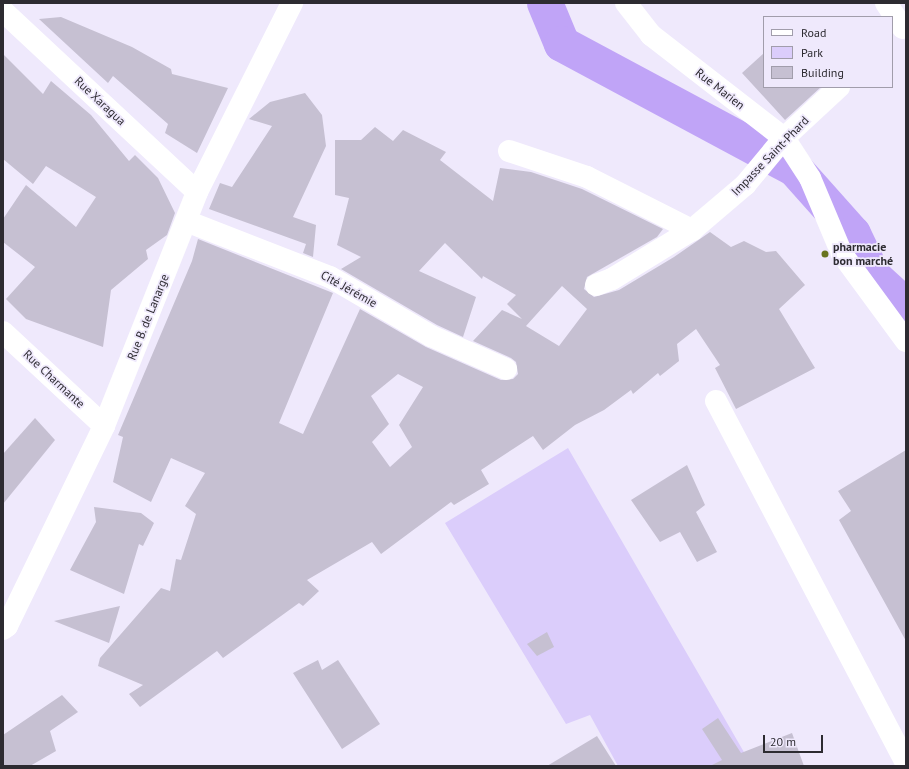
<!DOCTYPE html>
<html>
<head>
<meta charset="utf-8">
<style>
	body { margin:0 }
	#map { position:relative; width:909px; height:769px; overflow:hidden; background:#efe9fc; font-family:"PT Sans",sans-serif }
	div>[style] { position:absolute }
	.green>* { inset:0; background:#dbcdfb }
	.river>* { height:36px; margin:-18px; padding:0 18px; transform-origin:18px; border-radius:18px; background:#c0a4f7 }
	.building>* { inset:0; background:#c6c0d2 }
	.minor>* { height:22px; margin:-11px; padding:0 11px; transform-origin:11px; border-radius:11px; background:#fff }
	.dots>* { width:11px; height:11px; translate:-50% -50%; box-sizing:border-box; border:2px solid #efe9fc; border-radius:50% }
	span { translate:-50% -50%; white-space:nowrap; text-align:center; line-height:1.15; -webkit-text-stroke:3.5px #efe9fc; paint-order:stroke }
	.street-label { font-size:12px; color:#2d2b31 }
	.poi-label { font-size:12px; color:#2d2b31; font-weight:700 }
	.left { translate:0 -50%; text-align:left }
	.frame { position:absolute; inset:0; border:4px solid #2d2b31; pointer-events:none }
	.legend { position:absolute; left:763px; top:16px; width:130px; height:72px; box-sizing:border-box; background:#efe9fc; border:1px solid #a19dab; margin:0; padding:5px 7px; list-style:none; font-size:12px; color:#2d2b31 }
	.legend li { display:flex; align-items:center; gap:8px; height:20px }
	.legend b { width:20px; border:1px solid #a19dab }
	.scale { position:absolute; left:763px; top:735px; width:60px; height:18px; box-sizing:border-box; border:2px solid #2d2b31; border-top:0; padding-left:5px; font-size:12px; line-height:14px; white-space:nowrap; color:#2d2b31; -webkit-text-stroke:3px #efe9fc; paint-order:stroke }
</style>
</head>
<body>
<div id="map">
	<div class="green">
		<div style="clip-path:polygon(568px 448px,752px 766px,618px 766px,590px 715px,566px 724px,445px 523px)"></div>
	</div>
	<div class="river">
		<div style="left:545px;top:3px;width:44px;rotate:67.5deg"></div>
		<div style="left:562px;top:44px;width:264px;rotate:28.2deg"></div>
		<div style="left:795px;top:169px;width:87px;rotate:48.3deg"></div>
		<div style="left:853px;top:234px;width:47px;rotate:64.5deg"></div>
		<div style="left:873px;top:276px;width:45px;rotate:42.3deg"></div>
	</div>
	<div class="building">
		<div style="clip-path:polygon(61px 17px,132px 47px,171px 69px,172px 74px,228px 88px,197px 153px,165px 133px,168px 124px,113px 76px,108px 83px,39px 19px)"></div>
		<div style="clip-path:polygon(764px 53px,764px 87px,821px 87px,785px 120px,742px 73px)"></div>
		<div style="clip-path:polygon(3px 54px,43px 94px,51px 81px,91px 115px,129px 161px,135px 155px,158px 178px,175px 213px,167px 235px,146px 250px,148px 259px,111px 290px,103px 347px,26px 319px,6px 299px,35px 267px,3px 242px,3px 219px,26px 185px,76px 227px,96px 197px,46px 166px,33px 184px,3px 159px)"></div>
		<div style="clip-path:polygon(305px 93px,322px 115px,326px 146px,293px 217px,316px 225px,313px 257px,303px 253px,306px 244px,209px 209px,220px 183px,232px 187px,272px 126px,249px 119px,270px 102px)"></div>
		<div style="clip-path:polygon(evenodd,375px 127px,393px 141px,403px 130px,446px 152px,440px 160px,493px 201px,500px 168px,531px 172px,582px 189px,663px 229px,657px 237px,587px 277px,584px 289px,594px 297px,619px 290px,674px 257px,710px 232px,731px 247px,744px 241px,766px 252px,776px 251px,805px 285px,779px 309px,815px 368px,736px 409px,715px 368px,720px 365px,696px 329px,677px 344px,679px 361px,660px 376px,658px 373px,633px 394px,631px 390px,604px 410px,575px 425px,543px 450px,533px 436px,481px 470px,489px 484px,454px 505px,451px 502px,381px 554px,372px 542px,307px 580px,319px 591px,303px 606px,299px 603px,223px 658px,217px 651px,140px 707px,129px 694px,143px 685px,98px 666px,100px 658px,161px 588px,170px 591px,176px 559px,181px 560px,196px 514px,185px 506px,205px 473px,171px 458px,151px 502px,113px 482px,123px 437px,118px 435px,192px 261px,198px 239px,333px 293px,279px 423px,303px 434px,360px 309px,426px 347px,501px 380px,513px 379px,518px 374px,516px 362px,511px 358px,473px 341px,502px 310px,522px 319px,507px 304px,516px 295px,483px 276px,482px 279px,445px 243px,419px 271px,476px 297px,463px 337px,437px 325px,341px 269px,361px 257px,337px 245px,349px 198px,335px 195px,335px 140px,361px 140px,375px 127px,562px 286px,587px 309px,559px 346px,526px 326px,562px 286px,375px 127px,398px 374px,423px 387px,399px 425px,412px 447px,390px 467px,372px 442px,389px 424px,371px 396px,398px 374px)"></div>
		<div style="clip-path:polygon(35px 418px,55px 440px,3px 504px,3px 454px)"></div>
		<div style="clip-path:polygon(906px 450px,906px 641px,839px 520px,851px 511px,838px 491px)"></div>
		<div style="clip-path:polygon(687px 465px,705px 505px,696px 512px,717px 552px,697px 562px,680px 532px,660px 542px,631px 500px)"></div>
		<div style="clip-path:polygon(94px 507px,141px 513px,154px 523px,143px 546px,139px 544px,124px 594px,70px 570px,96px 522px)"></div>
		<div style="clip-path:polygon(120px 606px,109px 643px,54px 621px)"></div>
		<div style="clip-path:polygon(547px 632px,554px 647px,537px 656px,527px 644px)"></div>
		<div style="clip-path:polygon(318px 660px,322px 670px,338px 660px,380px 724px,342px 749px,293px 673px)"></div>
		<div style="clip-path:polygon(62px 695px,78px 712px,50px 731px,56px 751px,30px 766px,3px 766px,3px 735px)"></div>
		<div style="clip-path:polygon(718px 718px,741px 753px,792px 733px,804px 766px,710px 766px,722px 760px,702px 729px)"></div>
		<div style="clip-path:polygon(597px 736px,616px 766px,547px 766px)"></div>
	</div>
	<div class="minor">
		<div style="left:626px;top:3px;width:41px;rotate:52deg"></div>
		<div style="left:651px;top:35px;width:168px;rotate:37.8deg"></div>
		<div style="left:784px;top:138px;width:48px;rotate:57deg"></div>
		<div style="left:810px;top:178px;width:82px;rotate:67.2deg"></div>
		<div style="left:842px;top:254px;width:108px;rotate:53.7deg"></div>
		<div style="left:886px;top:3px;width:30px;rotate:56deg"></div>
		<div style="left:3px;top:11px;width:265px;rotate:43deg"></div>
		<div style="left:509px;top:151px;width:82px;rotate:18.4deg"></div>
		<div style="left:587px;top:177px;width:118px;rotate:26.8deg"></div>
		<div style="left:186px;top:221px;width:155px;rotate:21.3deg"></div>
		<div style="left:330px;top:277px;width:117px;rotate:30.3deg"></div>
		<div style="left:431px;top:336px;width:82px;rotate:23.7deg"></div>
		<div style="left:596px;top:285px;width:17px;rotate:-21deg"></div>
		<div style="left:612px;top:279px;width:94px;rotate:-31.5deg"></div>
		<div style="left:692px;top:230px;width:70px;rotate:-40.3deg"></div>
		<div style="left:745px;top:185px;width:61px;rotate:-50.3deg"></div>
		<div style="left:784px;top:138px;width:75px;rotate:-42.8deg"></div>
		<div style="left:3px;top:332px;width:138px;rotate:42.9deg"></div>
		<div style="left:716px;top:401px;width:409px;rotate:62.3deg"></div>
		<div style="left:3px;top:629px;width:5px;rotate:-37deg"></div>
		<div style="left:7px;top:626px;width:222px;rotate:-64.1deg"></div>
		<div style="left:104px;top:426px;width:252px;rotate:-68.3deg"></div>
		<div style="left:197px;top:192px;width:212px;rotate:-63.3deg"></div>
	</div>
	<div class="dots">
		<div style="left:825px;top:254px;background:#687420"></div>
	</div>
	<div class="street-label">
		<span style="left:720px;top:89px;rotate:38deg">Rue Marien</span>
		<span style="left:100px;top:101px;rotate:43deg">Rue Xaragua</span>
		<span style="left:770px;top:156px;rotate:-46deg">Impasse Saint-Phard</span>
		<span style="left:349px;top:289px;rotate:29deg">Cité Jérémie</span>
		<span style="left:148px;top:317px;rotate:-68deg">Rue B. de Lanarge</span>
		<span style="left:54px;top:379px;rotate:43deg">Rue Charmante</span>
	</div>
	<div class="poi-label">
		<span class="left" style="left:833px;top:254px">pharmacie<br>bon marché</span>
	</div>
	<div class="frame"></div>
	<ul class="legend">
	<li><b style="height:5px;background:#fff"></b>Road</li>
	<li><b style="height:11px;background:#dbcdfb"></b>Park</li>
	<li><b style="height:11px;background:#c6c0d2"></b>Building</li>
	</ul>
	<div class="scale">20 m</div>
</div>
</body>
</html>
